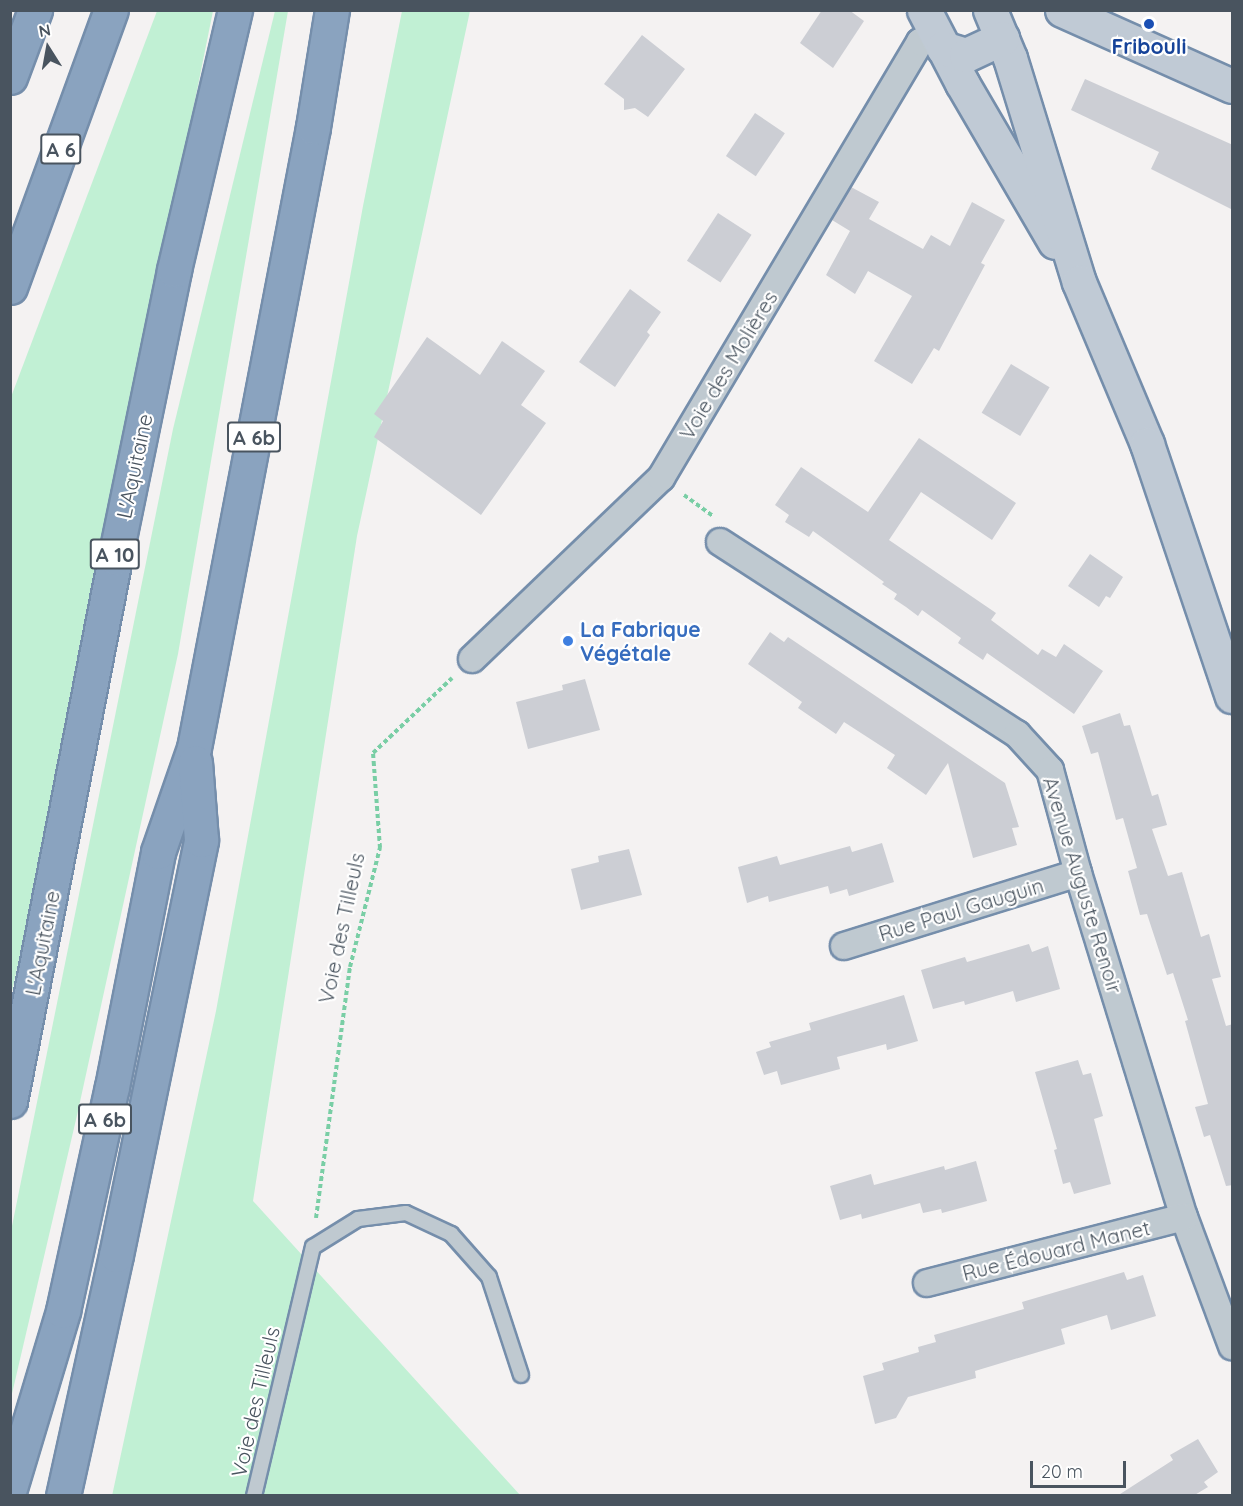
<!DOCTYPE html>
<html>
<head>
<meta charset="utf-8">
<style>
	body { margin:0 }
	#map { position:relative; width:1243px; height:1506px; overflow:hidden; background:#f4f2f2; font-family:Quicksand,sans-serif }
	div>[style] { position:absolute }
	.green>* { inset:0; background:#c1f0d4 }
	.building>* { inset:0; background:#ccced4; transform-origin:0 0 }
	.path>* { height:4px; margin-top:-2px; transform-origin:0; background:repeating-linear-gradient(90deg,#79cea5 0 4.5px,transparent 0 7.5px) }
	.roads { filter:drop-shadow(2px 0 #758eab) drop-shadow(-2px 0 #758eab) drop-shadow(0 2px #758eab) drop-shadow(0 -2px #758eab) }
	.lane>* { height:14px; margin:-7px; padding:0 7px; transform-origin:7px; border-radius:7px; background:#bfc9d0 }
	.street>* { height:26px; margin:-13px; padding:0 13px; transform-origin:13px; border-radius:13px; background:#bfc9d0 }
	.secondary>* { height:33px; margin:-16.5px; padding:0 16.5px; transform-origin:16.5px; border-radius:16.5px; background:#c0cad5 }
	.highway>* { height:33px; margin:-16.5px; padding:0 16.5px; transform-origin:16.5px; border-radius:16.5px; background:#8aa3bf }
	.dots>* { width:16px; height:16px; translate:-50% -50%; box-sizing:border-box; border:3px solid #fff; border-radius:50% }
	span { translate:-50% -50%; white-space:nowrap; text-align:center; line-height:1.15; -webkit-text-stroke:4.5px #fff; paint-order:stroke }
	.shield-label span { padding:2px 4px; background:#fff; border:2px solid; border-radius:4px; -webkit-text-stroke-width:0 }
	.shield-label { font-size:20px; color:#49545f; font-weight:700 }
	.transit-label { font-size:21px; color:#164399; font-weight:700 }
	.street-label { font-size:21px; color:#49545f }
	.shop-label { font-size:21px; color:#366cbe; font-weight:700 }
	.left { translate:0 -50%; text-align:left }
	.frame { position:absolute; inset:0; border:12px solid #49545f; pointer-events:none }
	.north { position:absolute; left:18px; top:18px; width:60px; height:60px; -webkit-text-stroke:4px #fff; paint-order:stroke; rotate:349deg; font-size:16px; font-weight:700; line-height:24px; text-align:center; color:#49545f }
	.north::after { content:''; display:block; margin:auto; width:21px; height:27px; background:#49545f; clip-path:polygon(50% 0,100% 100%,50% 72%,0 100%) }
	.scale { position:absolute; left:1030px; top:1461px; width:96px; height:27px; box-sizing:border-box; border:3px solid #49545f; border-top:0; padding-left:8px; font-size:18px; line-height:21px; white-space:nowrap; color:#49545f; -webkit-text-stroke:4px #fff; paint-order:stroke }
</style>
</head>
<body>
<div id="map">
	<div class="green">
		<div style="clip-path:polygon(157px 11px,213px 11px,54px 799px,11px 996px,11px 397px)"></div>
		<div style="clip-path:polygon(275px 11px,288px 11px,178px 654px,78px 1111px,11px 1398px,11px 1231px,173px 429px)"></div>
		<div style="clip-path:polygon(402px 11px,470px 11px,357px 536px,253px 1201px,520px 1495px,112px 1496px,216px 1011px,363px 206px)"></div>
	</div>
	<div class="building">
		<div style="clip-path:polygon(822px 10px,849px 10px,864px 21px,833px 68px,800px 43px)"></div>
		<div style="clip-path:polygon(642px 35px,685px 69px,648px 117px,635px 108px,624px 110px,624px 99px,604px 84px)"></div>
		<div style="clip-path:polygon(1085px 79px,1233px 145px,1233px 210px,1151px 169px,1159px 152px,1071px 110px)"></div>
		<div style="left:755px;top:113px;width:36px;height:52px;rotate:34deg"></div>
		<div style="clip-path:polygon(851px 187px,879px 202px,869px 219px,923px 249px,931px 235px,950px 246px,972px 202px,1005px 220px,981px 263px,985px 265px,939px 351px,934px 348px,912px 384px,874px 361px,912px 296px,868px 271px,855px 294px,826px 275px,850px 231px,832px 220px)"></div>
		<div style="left:718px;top:213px;width:40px;height:57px;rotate:33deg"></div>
		<div style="clip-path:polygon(630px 289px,661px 312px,647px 332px,650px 335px,615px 387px,579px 362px)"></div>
		<div style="clip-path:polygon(427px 337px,480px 375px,502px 341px,545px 371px,521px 405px,546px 423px,481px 515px,374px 437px,383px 421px,374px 414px)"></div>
		<div style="left:1011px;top:364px;width:45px;height:57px;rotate:31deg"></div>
		<div style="clip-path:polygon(919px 438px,1016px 503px,992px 540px,921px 492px,889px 540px,996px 613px,991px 620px,1038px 655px,1042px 649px,1056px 657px,1064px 644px,1103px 671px,1074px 714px,987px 653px,983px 660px,958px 643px,961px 638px,922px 610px,918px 616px,906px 607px,894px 599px,897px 594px,882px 584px,884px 582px,813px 531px,809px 537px,785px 522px,789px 515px,775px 505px,801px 467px,868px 512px)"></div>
		<div style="clip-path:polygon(1090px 554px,1123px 577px,1110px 598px,1106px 596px,1099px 607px,1068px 586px)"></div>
		<div style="clip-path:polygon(770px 632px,784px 642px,788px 637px,1005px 783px,1019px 827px,1012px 828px,1017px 845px,973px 858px,948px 763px,926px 795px,887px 768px,895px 755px,844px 722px,836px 734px,798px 708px,802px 702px,748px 664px)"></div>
		<div style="clip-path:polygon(585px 679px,600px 730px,528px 749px,516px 702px,563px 690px,562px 685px)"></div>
		<div style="clip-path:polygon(1120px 713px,1124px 726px,1130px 725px,1152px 796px,1158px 794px,1167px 825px,1152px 829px,1168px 876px,1182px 872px,1201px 937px,1209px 934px,1221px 977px,1212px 979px,1226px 1026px,1233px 1024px,1233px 1185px,1226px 1186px,1210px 1135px,1204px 1137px,1195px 1107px,1208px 1104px,1185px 1021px,1188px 1020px,1173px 973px,1167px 975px,1147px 914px,1140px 915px,1128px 871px,1137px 868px,1123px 818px,1116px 820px,1098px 752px,1091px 754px,1082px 726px)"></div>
		<div style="clip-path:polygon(882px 843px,894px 882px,849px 896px,847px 889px,830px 894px,828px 886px,769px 902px,768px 896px,747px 903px,738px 867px,777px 856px,780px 865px,850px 846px,852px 852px)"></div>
		<div style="clip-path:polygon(629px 849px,642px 895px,581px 910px,571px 869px,599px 862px,598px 856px)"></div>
		<div style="clip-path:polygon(1029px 944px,1032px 952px,1048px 946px,1060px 989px,1016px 1002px,1013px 991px,965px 1005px,964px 1001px,933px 1009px,921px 970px,965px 957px,967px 962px)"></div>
		<div style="clip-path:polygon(904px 995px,918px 1041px,887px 1050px,886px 1044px,837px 1057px,840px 1069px,781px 1085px,777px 1071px,764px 1075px,756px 1052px,771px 1047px,769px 1042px,811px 1030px,809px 1023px)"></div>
		<div style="clip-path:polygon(1078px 1060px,1083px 1075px,1091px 1073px,1103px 1116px,1094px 1119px,1111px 1184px,1074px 1194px,1070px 1182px,1063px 1184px,1054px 1150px,1057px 1149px,1035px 1072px)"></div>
		<div style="clip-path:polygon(976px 1161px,987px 1201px,942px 1213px,941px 1209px,923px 1213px,920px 1203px,862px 1219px,861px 1214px,840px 1220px,830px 1186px,871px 1174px,874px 1185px,944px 1166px,945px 1170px)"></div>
		<div style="clip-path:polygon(1124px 1272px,1127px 1280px,1143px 1275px,1156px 1316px,1111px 1330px,1107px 1315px,1061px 1329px,1065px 1344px,975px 1371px,976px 1378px,908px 1397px,896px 1418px,875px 1424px,863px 1376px,884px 1370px,882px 1363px,919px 1352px,918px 1347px,936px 1342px,934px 1335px,1024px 1309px,1022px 1302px)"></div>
		<div style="clip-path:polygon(1198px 1439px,1218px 1472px,1204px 1482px,1208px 1487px,1193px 1496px,1117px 1496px,1173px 1460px,1170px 1455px)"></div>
	</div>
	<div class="path">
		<div style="left:684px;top:495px;width:36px;rotate:36deg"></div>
		<div style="left:316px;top:1218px;width:253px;rotate:-82.3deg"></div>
		<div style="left:350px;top:967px;width:123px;rotate:-75.9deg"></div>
		<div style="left:380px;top:848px;width:95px;rotate:-94.2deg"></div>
		<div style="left:373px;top:753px;width:109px;rotate:-43.5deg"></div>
	</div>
	<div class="roads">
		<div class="lane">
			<div style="left:254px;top:1496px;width:256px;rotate:-76.7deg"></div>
			<div style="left:313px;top:1247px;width:53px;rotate:-31.9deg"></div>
			<div style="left:358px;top:1219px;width:48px;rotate:-7.1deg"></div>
			<div style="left:406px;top:1213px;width:50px;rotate:25deg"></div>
			<div style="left:451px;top:1234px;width:57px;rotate:48.5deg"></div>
			<div style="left:489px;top:1277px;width:103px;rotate:71.9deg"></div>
		</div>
		<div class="street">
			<div style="left:720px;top:542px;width:354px;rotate:32.9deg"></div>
			<div style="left:1017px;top:734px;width:49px;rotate:47.5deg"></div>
			<div style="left:1050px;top:770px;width:107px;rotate:74.8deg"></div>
			<div style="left:1078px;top:873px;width:360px;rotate:72.9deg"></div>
			<div style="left:1184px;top:1217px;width:138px;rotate:69.6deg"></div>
			<div style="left:472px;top:659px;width:262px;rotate:-43.8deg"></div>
			<div style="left:661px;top:478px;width:507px;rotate:-59.29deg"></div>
			<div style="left:920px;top:42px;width:17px;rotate:-28deg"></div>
			<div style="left:844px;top:946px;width:245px;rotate:-17.3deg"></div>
			<div style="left:927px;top:1283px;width:265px;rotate:-14.4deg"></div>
		</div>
		<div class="secondary">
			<div style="left:924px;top:10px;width:82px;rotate:62.5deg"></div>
			<div style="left:962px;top:83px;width:184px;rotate:59.7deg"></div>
			<div style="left:990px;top:10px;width:52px;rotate:67.4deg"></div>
			<div style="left:1010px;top:58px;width:234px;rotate:72.9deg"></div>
			<div style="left:1079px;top:282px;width:176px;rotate:67.2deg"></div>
			<div style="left:1147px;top:444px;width:266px;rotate:71.4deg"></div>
			<div style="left:1062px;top:10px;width:186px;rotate:24.1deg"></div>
			<div style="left:943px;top:48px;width:24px;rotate:17deg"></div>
			<div style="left:966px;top:55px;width:40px;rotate:-25deg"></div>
		</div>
		<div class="highway">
			<div style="left:10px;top:77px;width:72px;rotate:-69.5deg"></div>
			<div style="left:10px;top:287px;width:295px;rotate:-70deg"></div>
			<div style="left:10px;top:1101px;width:553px;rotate:-79.06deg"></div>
			<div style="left:115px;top:558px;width:294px;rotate:-78.4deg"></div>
			<div style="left:174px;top:270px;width:267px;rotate:-76.8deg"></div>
			<div style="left:10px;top:1488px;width:185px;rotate:-73.3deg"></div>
			<div style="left:63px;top:1311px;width:229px;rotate:-77.7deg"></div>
			<div style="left:112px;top:1087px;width:239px;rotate:-78.9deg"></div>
			<div style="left:158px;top:852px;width:110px;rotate:-70.9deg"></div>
			<div style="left:194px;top:748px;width:632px;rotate:-79.15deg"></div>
			<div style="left:313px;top:127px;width:119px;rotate:-80.8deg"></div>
			<div style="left:63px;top:1496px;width:247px;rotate:-77.6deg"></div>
			<div style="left:116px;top:1255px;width:424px;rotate:-78.4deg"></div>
			<div style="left:201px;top:840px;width:78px;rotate:-94.4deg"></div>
		</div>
	</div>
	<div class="dots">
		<div style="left:1149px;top:24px;background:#1a4fb4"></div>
		<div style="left:568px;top:641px;background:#3f7fe0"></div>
	</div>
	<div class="shield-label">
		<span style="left:61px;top:149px">A 6</span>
		<span style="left:254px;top:437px">A 6b</span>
		<span style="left:115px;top:554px">A 10</span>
		<span style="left:105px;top:1119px">A 6b</span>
	</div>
	<div class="transit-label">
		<span style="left:1149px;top:46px">Fribouli</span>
	</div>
	<div class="street-label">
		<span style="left:728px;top:365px;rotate:-59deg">Voie des Molières</span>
		<span style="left:134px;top:466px;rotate:-78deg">L'Aquitaine</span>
		<span style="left:1083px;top:885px;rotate:73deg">Avenue Auguste Renoir</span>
		<span style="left:961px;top:909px;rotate:-17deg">Rue Paul Gauguin</span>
		<span style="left:341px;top:928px;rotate:-78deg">Voie des Tilleuls</span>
		<span style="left:42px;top:943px;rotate:-79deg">L'Aquitaine</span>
		<span style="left:1056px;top:1250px;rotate:-14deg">Rue Édouard Manet</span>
		<span style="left:255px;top:1402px;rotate:-77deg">Voie des Tilleuls</span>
	</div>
	<div class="shop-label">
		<span class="left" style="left:580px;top:641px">La Fabrique<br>Végétale</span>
	</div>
	<div class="frame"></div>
	<div class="north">N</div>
	<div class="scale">20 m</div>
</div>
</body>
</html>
